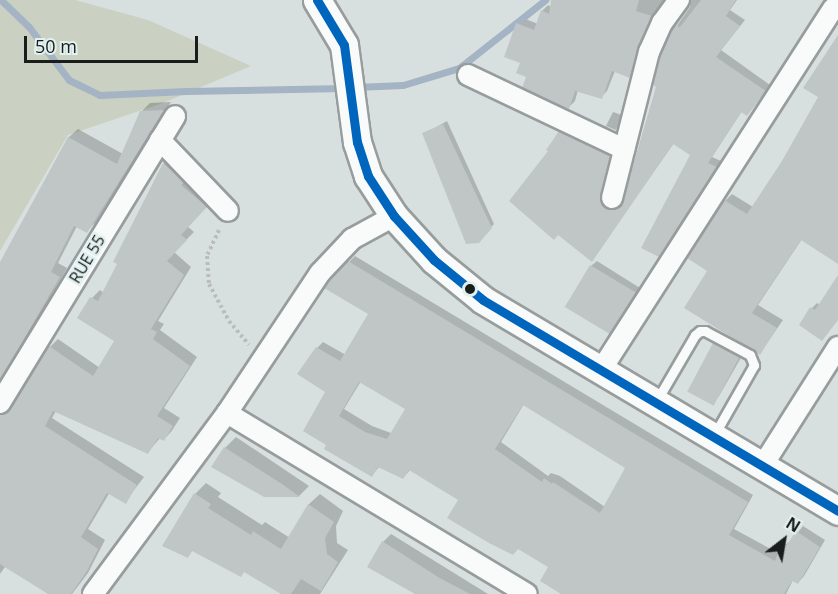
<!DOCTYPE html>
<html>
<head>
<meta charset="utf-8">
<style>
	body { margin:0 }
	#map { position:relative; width:838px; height:594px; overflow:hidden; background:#d8e0df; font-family:"Open Sans",sans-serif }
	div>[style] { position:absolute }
	.green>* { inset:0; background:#cad0c2 }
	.shadow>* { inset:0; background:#0003 }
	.stream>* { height:7px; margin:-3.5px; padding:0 3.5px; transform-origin:3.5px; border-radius:3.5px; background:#a4b4c4 }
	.building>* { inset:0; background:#c0c6c6; transform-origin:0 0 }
	.path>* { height:4px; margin-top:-2px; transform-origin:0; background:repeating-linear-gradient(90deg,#babdbc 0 3px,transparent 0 6px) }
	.roads { filter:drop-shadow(2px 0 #979d9c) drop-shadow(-2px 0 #979d9c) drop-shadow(0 2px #979d9c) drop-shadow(0 -2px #979d9c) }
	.service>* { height:9px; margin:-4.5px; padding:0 4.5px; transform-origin:4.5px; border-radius:4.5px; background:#f9fafa }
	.minor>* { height:20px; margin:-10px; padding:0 10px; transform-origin:10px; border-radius:10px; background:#f9fafa }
	.secondary>* { height:27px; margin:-13.5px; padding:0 13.5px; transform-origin:13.5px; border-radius:13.5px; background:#f9fafa }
	.bus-1>* { height:9px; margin:-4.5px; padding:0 4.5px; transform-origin:4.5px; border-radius:4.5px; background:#0065bd }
	.dots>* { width:16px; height:16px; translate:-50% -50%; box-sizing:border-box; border:3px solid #e2f1ef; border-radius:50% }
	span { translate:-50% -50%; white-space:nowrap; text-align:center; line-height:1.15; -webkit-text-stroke:5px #e2f1ef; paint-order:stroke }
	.street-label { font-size:16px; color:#191e1d }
	.north { position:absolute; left:754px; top:510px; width:60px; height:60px; -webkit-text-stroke:4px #e2f1ef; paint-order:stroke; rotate:31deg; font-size:16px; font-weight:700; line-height:24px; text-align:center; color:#191e1d }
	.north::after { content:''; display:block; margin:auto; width:21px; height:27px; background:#191e1d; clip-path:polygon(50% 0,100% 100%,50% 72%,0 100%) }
	.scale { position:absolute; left:24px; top:36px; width:174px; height:27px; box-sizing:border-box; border:3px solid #191e1d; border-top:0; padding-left:8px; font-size:18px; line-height:21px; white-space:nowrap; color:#191e1d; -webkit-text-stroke:4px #e2f1ef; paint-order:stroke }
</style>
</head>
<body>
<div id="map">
	<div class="green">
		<div style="clip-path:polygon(0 0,75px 0,148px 20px,251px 66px,163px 103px,68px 135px,0 251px)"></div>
	</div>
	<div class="shadow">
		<div style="clip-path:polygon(565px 0,664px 0,643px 40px,635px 70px,630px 76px,615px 71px,607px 91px,601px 97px,578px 90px,575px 101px,569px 107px,528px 76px,522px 62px,517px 24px,523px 18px,538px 24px,542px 11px,548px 5px,551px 7px)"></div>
		<div style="clip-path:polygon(691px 0,737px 0,730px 10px,745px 20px,721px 50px,770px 85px,747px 114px,742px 111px,712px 157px,721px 161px,659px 255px,692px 154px,674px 143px,592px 260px,550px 151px,565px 126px,615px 150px,615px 205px,624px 202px,674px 30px,690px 7px)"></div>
		<div style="clip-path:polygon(838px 39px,838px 262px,802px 239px,758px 305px,783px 320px,760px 353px,710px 270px,725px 201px,732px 194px,753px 207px,783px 161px,820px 97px)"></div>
		<div style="clip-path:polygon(171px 102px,95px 223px,86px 231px,77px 226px,58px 263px,67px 268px,0 385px,0 264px,69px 137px,78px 129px,123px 154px,141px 112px,150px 103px)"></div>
		<div style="clip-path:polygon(613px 112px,622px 115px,616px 130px,606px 126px)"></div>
		<div style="clip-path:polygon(447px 121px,494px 224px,478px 241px,424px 134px)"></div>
		<div style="clip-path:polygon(172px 156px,214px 199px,187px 226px,194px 232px,174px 252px,191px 267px,158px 321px,164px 324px,160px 330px,197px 357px,164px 408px,180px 418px,171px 432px,163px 440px,160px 438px,148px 452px,56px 411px,52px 418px,144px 477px,125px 502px,110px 492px,88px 529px,105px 540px,88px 573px,72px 594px,51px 594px,5px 567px,0 574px,0 448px,50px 347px,58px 339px,100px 368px,116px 340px,92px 298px,100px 290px,104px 293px,119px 263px,115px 261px,164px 163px)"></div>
		<div style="clip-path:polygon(evenodd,355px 256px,753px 495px,734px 529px,780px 554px,783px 546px,792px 540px,803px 526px,825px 540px,804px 576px,798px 583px,793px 580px,786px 594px,564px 594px,550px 567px,460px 500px,410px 470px,403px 478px,380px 466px,372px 475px,326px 449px,327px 391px,317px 348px,323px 342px,346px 355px,370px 314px,349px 262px,355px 256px,361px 381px,407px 409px,391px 433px,372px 426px,344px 409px,361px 381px,355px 256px,524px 404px,628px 468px,605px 507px,560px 476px,551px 473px,548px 476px,501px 442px,524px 404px)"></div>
		<div style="clip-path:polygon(597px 261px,640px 288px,609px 333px,591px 266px)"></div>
		<div style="clip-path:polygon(838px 278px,838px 319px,801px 325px,812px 308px,817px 303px,820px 305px)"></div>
		<div style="clip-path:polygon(722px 336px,746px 349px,719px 396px,711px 404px,714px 344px)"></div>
		<div style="clip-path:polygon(236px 437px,309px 486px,299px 496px,264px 495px,225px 448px)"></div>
		<div style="clip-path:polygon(206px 483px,221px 493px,218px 497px,262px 525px,265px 522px,290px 538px,309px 504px,320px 494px,343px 511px,336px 526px,337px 543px,348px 550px,320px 594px,284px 594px,245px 571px,193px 550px,188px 556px,195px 494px)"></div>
		<div style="clip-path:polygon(391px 534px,488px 594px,418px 594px,383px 542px)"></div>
	</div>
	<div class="stream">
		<div style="left:1px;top:0;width:39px;rotate:44deg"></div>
		<div style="left:29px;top:27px;width:66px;rotate:53deg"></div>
		<div style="left:69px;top:80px;width:34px;rotate:26deg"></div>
		<div style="left:100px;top:95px;width:86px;rotate:-2.7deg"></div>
		<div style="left:186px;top:91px;width:158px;rotate:-1.1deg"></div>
		<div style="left:355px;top:87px;width:48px;rotate:-2.4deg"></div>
		<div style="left:403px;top:85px;width:59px;rotate:-16.9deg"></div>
		<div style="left:459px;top:68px;width:110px;rotate:-38.3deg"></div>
	</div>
	<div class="building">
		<div style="clip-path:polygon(551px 0,639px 0,636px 11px,652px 16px,638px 47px,630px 78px,612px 71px,602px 99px,575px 91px,569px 109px,564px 107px,522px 88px,526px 77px,516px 73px,520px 63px,504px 57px,516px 23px,534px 30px,541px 10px,549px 14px)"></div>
		<div style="clip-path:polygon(701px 0,736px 0,726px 16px,740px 26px,716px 57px,766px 91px,747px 116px,741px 112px,708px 163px,717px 167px,659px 257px,641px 248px,690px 155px,673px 144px,592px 262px,558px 235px,554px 240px,509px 201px,548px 151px,546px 150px,559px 131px,610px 156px,600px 201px,609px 209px,621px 206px,656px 87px,653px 85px,660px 56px,672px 29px,675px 25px,680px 27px)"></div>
		<div style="clip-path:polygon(838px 35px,838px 264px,801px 240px,752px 313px,777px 328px,760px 355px,684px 308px,707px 271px,687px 258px,724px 200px,747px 214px,782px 161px,818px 97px,803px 88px)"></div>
		<div style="clip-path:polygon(164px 110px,87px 233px,74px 226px,51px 272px,60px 277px,0 380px,0 262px,68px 137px,117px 164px,140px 111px)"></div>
		<div style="clip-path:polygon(443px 124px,492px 228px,479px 243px,466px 244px,422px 133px)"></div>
		<div style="clip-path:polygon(163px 163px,184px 182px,181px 185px,207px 207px,181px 235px,187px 240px,167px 261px,184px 275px,151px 329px,157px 332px,153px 339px,190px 366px,157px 416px,173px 426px,164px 441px,158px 438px,148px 454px,53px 411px,45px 426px,137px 485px,126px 504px,107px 493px,81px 537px,98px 549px,87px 571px,71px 594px,48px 594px,0 564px,0 415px,10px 409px,49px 346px,93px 376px,114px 341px,77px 318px,90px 297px,98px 301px,117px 264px,113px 262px)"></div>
		<div style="clip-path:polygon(evenodd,348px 261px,748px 502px,729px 535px,775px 561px,781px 545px,787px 545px,796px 531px,820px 547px,798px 584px,792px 581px,784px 594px,561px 594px,540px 581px,548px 567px,518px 549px,513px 555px,489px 543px,447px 518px,458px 500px,409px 470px,403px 479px,378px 467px,372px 477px,324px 449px,326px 445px,303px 431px,325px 392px,297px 374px,316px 347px,340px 361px,368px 314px,324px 288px,348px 261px,359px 382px,405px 409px,387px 439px,365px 432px,339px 416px,359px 382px,348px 261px,523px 405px,625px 468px,600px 513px,553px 482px,552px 484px,544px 478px,542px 482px,495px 449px,523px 405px)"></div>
		<div style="left:590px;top:265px;width:54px;height:49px;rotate:31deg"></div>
		<div style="clip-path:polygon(838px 275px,838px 320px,822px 341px,799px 325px,810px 307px,815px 310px)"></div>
		<div style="left:713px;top:343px;width:30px;height:55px;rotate:28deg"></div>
		<div style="clip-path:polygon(224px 447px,282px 484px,300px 497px,264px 497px,211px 467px)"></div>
		<div style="clip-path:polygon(194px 493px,211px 504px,208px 508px,251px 535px,253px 531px,281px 549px,308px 504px,334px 522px,325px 538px,327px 554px,338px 562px,321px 591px,301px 579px,291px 594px,281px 594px,244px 572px,241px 577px,192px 551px,188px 558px,162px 546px)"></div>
		<div style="clip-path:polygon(382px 541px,438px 577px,470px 594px,415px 594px,367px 567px)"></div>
	</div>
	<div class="path">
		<div style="left:219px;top:230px;width:29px;rotate:115deg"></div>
		<div style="left:207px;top:256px;width:28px;rotate:86deg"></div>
		<div style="left:209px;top:284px;width:42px;rotate:61.6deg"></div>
		<div style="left:229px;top:321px;width:31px;rotate:50deg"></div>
	</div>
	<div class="roads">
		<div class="service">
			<div style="left:657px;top:400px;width:75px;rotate:-59.7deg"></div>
			<div style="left:695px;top:335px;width:6px;rotate:-39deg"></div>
			<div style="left:700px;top:331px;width:5px"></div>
			<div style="left:705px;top:331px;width:51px;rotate:28.1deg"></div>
			<div style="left:750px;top:355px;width:11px;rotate:68deg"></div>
			<div style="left:754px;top:365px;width:81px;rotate:119.7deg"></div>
		</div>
		<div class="minor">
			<div style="left:468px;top:75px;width:173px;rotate:25.4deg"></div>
			<div style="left:160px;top:140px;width:98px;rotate:46.2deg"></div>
			<div style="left:612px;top:198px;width:151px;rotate:-75.8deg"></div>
			<div style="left:649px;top:52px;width:32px;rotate:-66deg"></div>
			<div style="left:662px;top:23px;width:29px;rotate:-54deg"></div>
			<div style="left:601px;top:370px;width:430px;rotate:-57.3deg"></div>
			<div style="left:0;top:403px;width:336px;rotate:-58.6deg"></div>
			<div style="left:227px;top:413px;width:350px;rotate:31.1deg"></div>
			<div style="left:763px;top:465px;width:140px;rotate:-57.6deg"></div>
			<div style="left:93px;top:594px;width:225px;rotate:-53.5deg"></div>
			<div style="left:227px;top:413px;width:168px;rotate:-56.4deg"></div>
			<div style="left:320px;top:273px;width:47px;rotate:-46.7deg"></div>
			<div style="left:352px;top:239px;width:48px;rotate:-28.7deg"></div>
		</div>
		<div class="secondary">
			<div style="left:317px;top:0;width:52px;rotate:59deg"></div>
			<div style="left:344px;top:45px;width:98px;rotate:82.4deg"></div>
			<div style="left:357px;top:142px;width:36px;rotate:72deg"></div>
			<div style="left:368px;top:176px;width:48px;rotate:57deg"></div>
			<div style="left:394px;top:216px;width:59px;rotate:47.7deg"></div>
			<div style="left:434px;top:260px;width:63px;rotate:39.2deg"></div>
			<div style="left:483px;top:300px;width:413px;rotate:30.7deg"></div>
		</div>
	</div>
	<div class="bus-1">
		<div style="left:317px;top:0;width:52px;rotate:59deg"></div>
		<div style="left:344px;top:45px;width:98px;rotate:82.4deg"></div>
		<div style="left:357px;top:142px;width:36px;rotate:72deg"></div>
		<div style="left:368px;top:176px;width:48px;rotate:57deg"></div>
		<div style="left:394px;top:216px;width:59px;rotate:47.7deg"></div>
		<div style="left:434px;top:260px;width:63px;rotate:39.2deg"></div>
		<div style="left:483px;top:300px;width:413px;rotate:30.7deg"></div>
	</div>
	<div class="dots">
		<div style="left:470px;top:289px;background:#191e1d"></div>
	</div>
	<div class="street-label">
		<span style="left:87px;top:259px;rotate:-59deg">RUE 55</span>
	</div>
	<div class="north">N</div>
	<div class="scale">50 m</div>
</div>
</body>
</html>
